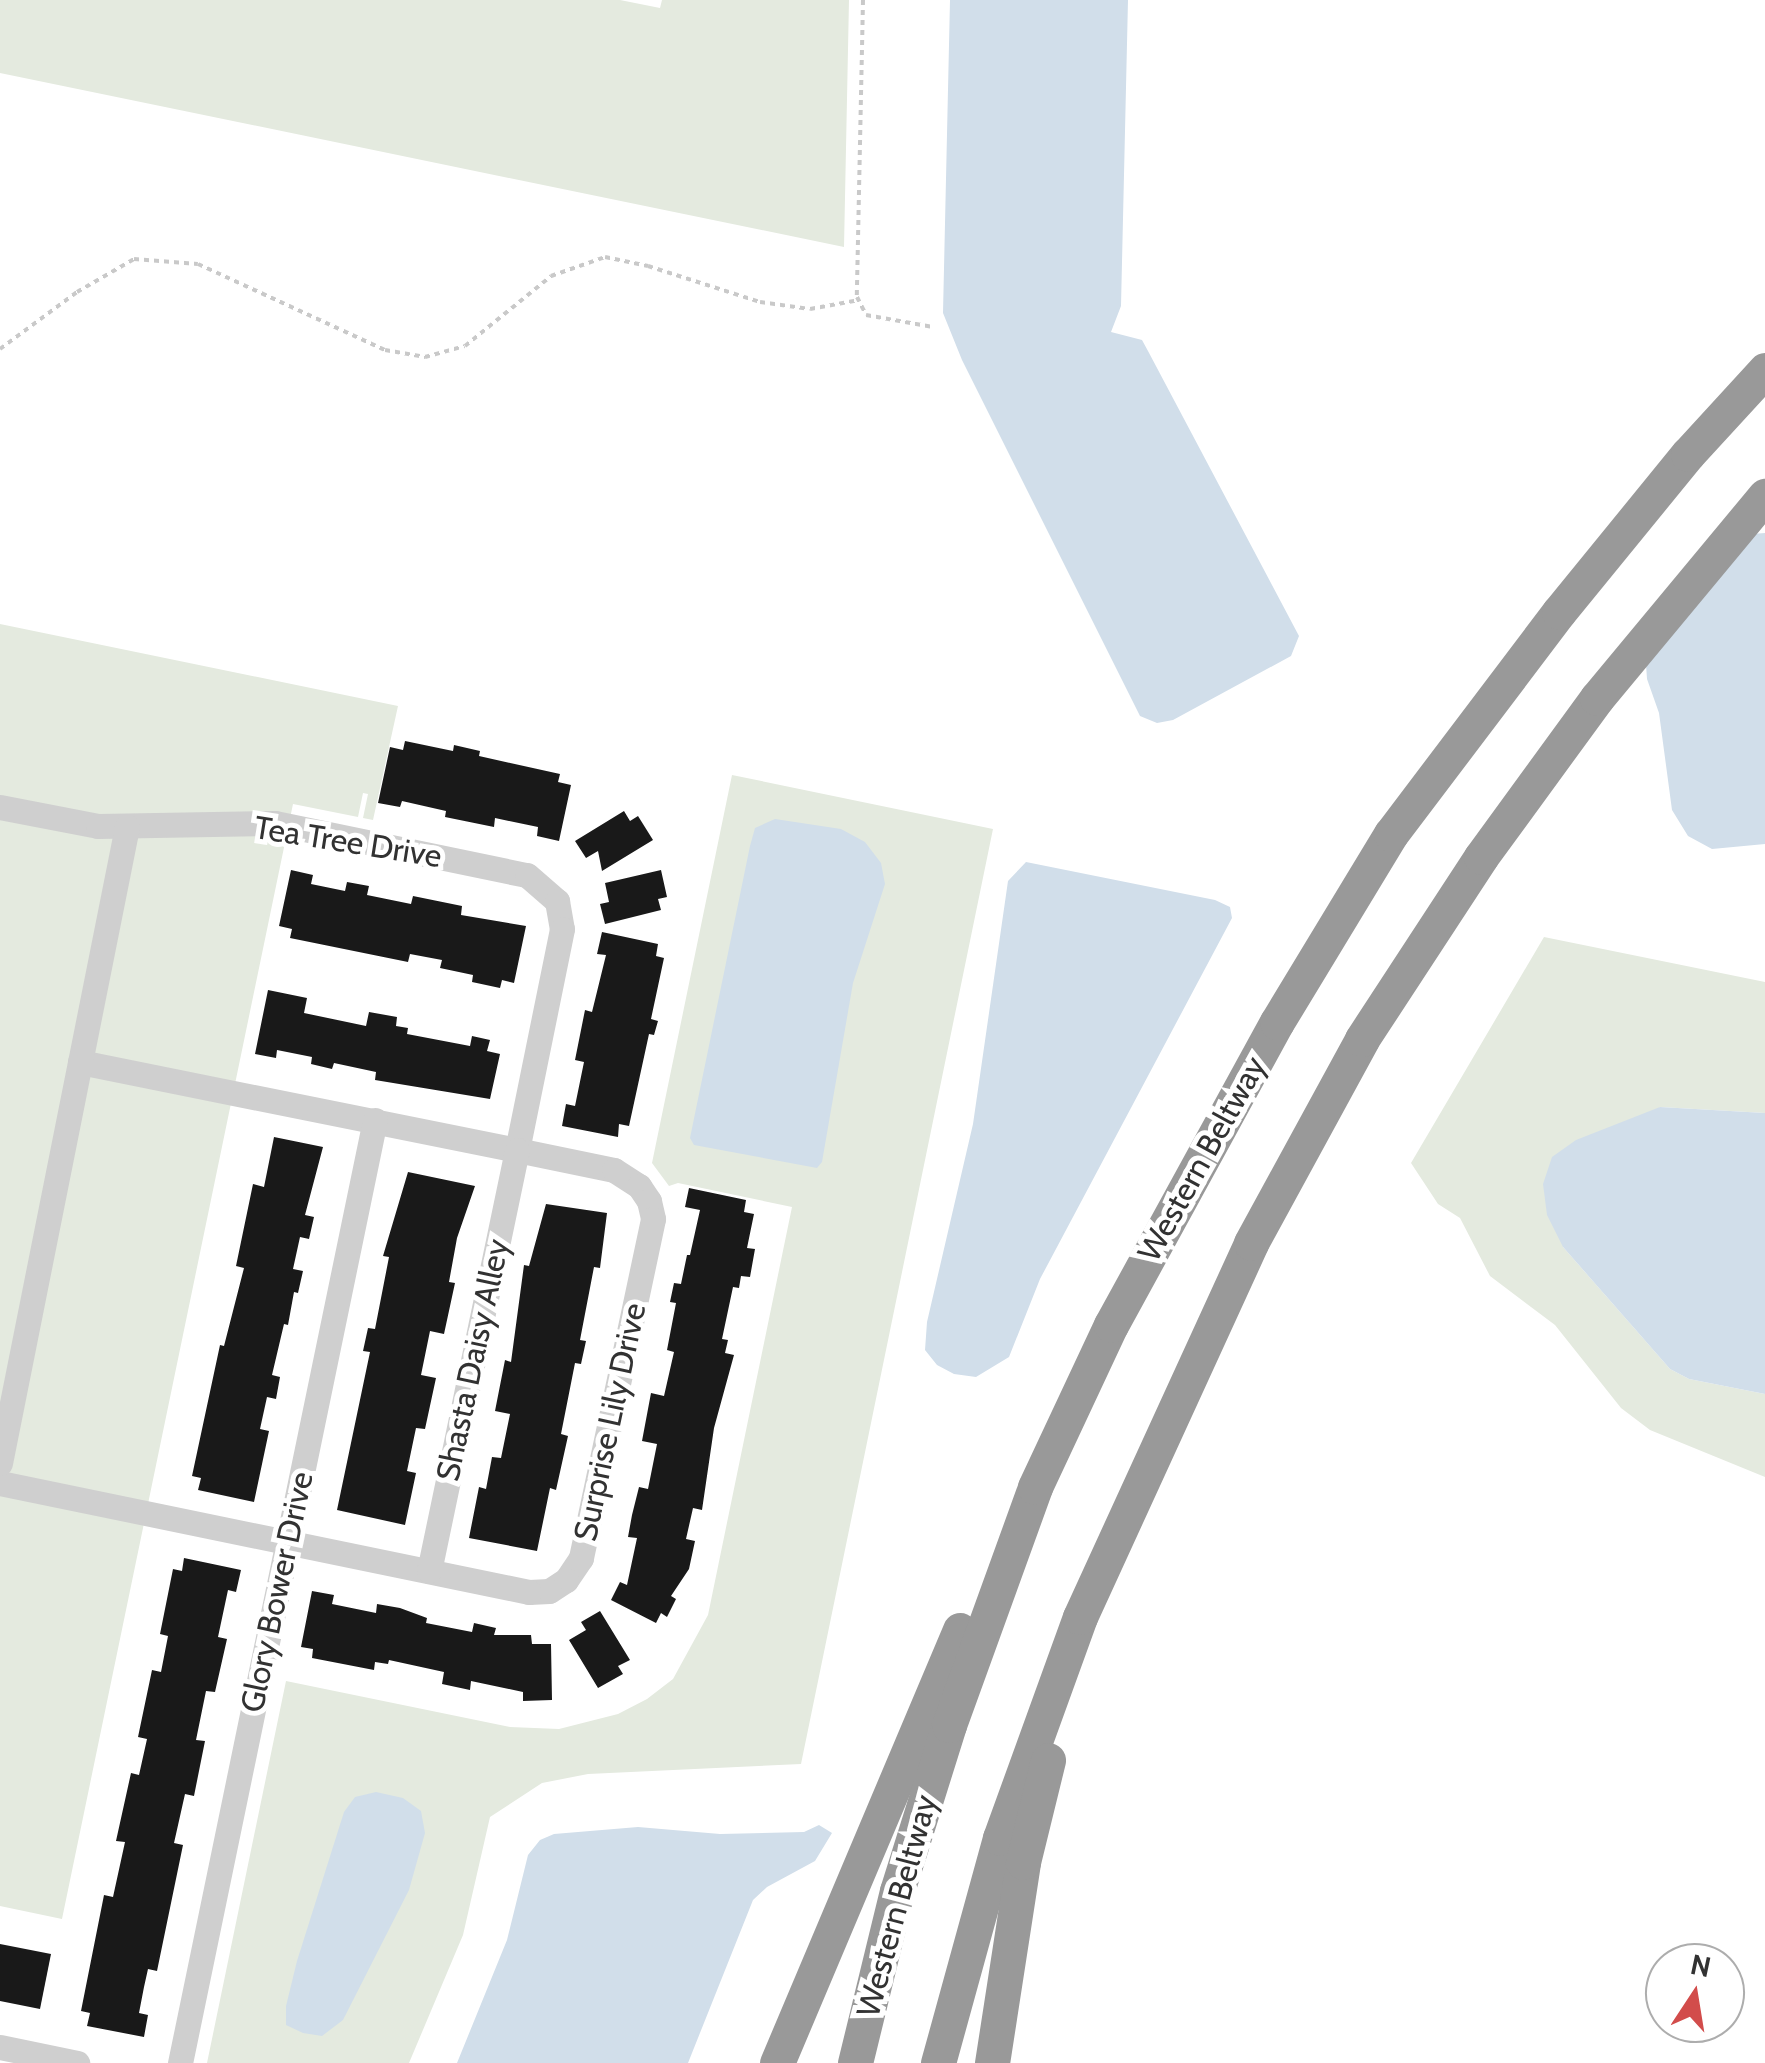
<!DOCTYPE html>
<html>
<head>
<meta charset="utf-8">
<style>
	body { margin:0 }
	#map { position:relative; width:1765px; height:2063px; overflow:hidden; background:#fff; font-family:Cabin,sans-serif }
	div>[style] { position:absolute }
	.green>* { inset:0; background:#e4eadf }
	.water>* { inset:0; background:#d1deea }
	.building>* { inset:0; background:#191919 }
	.path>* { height:4px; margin-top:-2px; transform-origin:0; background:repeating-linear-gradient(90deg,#c9c9c9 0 5px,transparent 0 10px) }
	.minor>* { height:25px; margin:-12.5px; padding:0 12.5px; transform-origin:12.5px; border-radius:12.5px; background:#cfcfcf }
	.highway>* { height:35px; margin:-17.5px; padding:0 17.5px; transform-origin:17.5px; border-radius:17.5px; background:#999 }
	span { translate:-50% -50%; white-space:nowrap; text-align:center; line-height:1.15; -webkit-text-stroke:10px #fff; paint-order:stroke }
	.street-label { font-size:32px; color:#323232 }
	.north { position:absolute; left:1645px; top:1943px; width:100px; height:100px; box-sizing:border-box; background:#fff; border:2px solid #adadad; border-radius:50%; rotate:12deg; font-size:28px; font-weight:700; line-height:40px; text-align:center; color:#323232 }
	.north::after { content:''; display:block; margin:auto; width:35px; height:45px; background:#d24c4b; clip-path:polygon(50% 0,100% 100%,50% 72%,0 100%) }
</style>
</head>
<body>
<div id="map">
	<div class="green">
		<div style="clip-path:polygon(0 0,620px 0,660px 8px,662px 0,849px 0,844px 247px,0 73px)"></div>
		<div style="clip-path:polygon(0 624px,398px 706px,373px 820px,363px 818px,368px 794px,363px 793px,358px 817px,293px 804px,62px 1919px,0 1906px)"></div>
		<div style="clip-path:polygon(732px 775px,993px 829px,801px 1764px,588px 1774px,542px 1783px,490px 1817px,463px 1935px,409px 2063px,207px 2063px,286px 1681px,510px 1727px,559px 1729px,618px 1714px,647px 1699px,673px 1679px,708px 1615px,792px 1207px,678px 1183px,669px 1186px,652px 1163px)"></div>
		<div style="clip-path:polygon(1544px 937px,1765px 982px,1765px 1113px,1660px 1107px,1563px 1247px,1670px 1369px,1689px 1379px,1765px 1394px,1765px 1477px,1650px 1430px,1621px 1408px,1555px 1325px,1490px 1276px,1460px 1218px,1438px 1204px,1411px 1163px)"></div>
	</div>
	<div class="water">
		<div style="clip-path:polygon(950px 0,1128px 0,1121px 306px,1111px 332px,1142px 340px,1148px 351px,1299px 636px,1291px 656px,1173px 720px,1157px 723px,1140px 716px,962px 360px,943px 313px)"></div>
		<div style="clip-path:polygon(1765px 533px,1765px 844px,1712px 849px,1688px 836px,1672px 810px,1659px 713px,1647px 679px,1644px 635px,1738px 535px)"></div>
		<div style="clip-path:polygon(775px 819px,841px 829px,865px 842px,881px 863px,885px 884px,853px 983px,822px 1162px,817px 1168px,694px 1145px,690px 1138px,750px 846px,755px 828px)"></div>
		<div style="clip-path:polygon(1026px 862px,1215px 900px,1230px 907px,1232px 918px,1040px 1279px,1009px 1357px,976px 1377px,954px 1374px,937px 1365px,925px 1350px,927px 1322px,973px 1124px,1008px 881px)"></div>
		<div style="clip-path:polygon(1660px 1107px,1765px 1113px,1765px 1394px,1689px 1379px,1670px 1369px,1563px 1247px,1547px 1215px,1543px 1184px,1552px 1157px,1576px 1140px)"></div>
		<div style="clip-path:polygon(376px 1792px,403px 1798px,421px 1811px,425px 1833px,409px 1890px,343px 2020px,322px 2036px,303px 2033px,286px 2025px,286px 2006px,297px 1961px,344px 1812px,355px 1797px)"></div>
		<div style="clip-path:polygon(819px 1825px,832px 1833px,815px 1861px,767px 1887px,753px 1900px,688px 2063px,457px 2063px,507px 1940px,528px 1855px,540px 1840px,554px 1834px,638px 1827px,720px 1834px,804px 1832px)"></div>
	</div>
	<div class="building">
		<div style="clip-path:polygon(405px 741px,453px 751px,454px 745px,480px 751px,479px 756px,560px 774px,558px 782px,571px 785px,559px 841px,537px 836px,538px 827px,495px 818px,494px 827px,445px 817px,446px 811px,402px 801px,400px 807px,378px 803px,390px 747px,403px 750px)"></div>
		<div style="clip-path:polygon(624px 811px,630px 821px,638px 816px,653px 840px,602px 871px,598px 851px,586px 858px,575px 841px)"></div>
		<div style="clip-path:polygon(291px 870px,313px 875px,311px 884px,345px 891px,347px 882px,369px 886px,367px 895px,411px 904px,413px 896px,462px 906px,461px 915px,526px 926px,514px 983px,502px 980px,500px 988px,472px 982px,473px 975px,440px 968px,442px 960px,410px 954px,408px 962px,290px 938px,292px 929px,279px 926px)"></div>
		<div style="clip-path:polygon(661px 870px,667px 897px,658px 899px,661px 910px,605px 924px,600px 904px,609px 902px,605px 883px)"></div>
		<div style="clip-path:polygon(602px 932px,658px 944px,656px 956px,664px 958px,651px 1019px,658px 1021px,654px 1035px,649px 1034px,629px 1126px,619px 1124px,618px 1137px,562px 1126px,566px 1104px,575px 1106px,584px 1062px,575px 1060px,585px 1010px,592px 1012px,606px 955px,597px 954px)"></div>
		<div style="clip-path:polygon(268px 990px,307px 998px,304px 1013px,366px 1026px,369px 1012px,397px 1017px,396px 1026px,408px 1028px,407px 1034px,470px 1046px,472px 1036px,490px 1040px,487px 1051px,500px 1054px,490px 1099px,375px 1080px,376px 1072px,334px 1063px,332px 1069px,311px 1064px,312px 1057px,277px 1050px,276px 1058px,255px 1054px)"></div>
		<div style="clip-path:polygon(274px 1137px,323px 1147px,305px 1215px,314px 1217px,309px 1239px,300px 1237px,293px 1269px,303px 1271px,298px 1293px,294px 1292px,288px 1325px,284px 1324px,272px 1375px,280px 1377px,276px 1399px,267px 1397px,260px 1429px,269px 1431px,254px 1502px,198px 1490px,201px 1478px,192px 1476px,220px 1345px,224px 1346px,244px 1268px,236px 1266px,253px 1184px,264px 1187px)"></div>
		<div style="clip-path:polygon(408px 1172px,475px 1186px,457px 1238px,449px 1282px,455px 1283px,444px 1334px,430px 1331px,421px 1375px,436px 1378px,425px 1429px,416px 1428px,407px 1471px,416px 1473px,405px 1525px,337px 1510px,370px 1352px,363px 1351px,368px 1328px,375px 1329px,389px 1257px,383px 1256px)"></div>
		<div style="clip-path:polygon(689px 1188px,746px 1200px,744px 1212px,754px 1214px,747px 1248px,755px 1249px,750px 1277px,741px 1276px,739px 1288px,733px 1287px,722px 1339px,728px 1340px,725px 1353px,734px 1355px,714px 1428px,702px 1510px,693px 1508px,686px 1539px,695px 1541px,689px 1569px,671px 1596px,676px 1599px,667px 1617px,661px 1613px,656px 1623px,611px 1600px,620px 1582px,627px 1585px,637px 1538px,628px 1537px,632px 1515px,639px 1487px,648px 1489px,657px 1444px,642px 1441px,651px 1393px,664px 1396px,674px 1352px,667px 1350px,676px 1303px,670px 1302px,674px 1283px,681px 1284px,687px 1255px,690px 1255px,700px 1210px,685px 1207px)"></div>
		<div style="clip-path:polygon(546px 1204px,607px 1213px,600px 1268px,594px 1267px,580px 1340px,586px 1341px,581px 1364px,575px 1363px,561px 1434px,568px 1436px,556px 1490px,550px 1488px,537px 1551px,469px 1538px,479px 1487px,486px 1489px,492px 1457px,501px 1458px,510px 1414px,495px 1411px,505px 1360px,511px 1362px,524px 1265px,529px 1266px)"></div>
		<div style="clip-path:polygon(184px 1558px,241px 1570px,236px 1592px,228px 1590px,218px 1637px,227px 1639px,215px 1692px,206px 1691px,196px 1740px,205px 1741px,194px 1796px,185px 1794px,174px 1843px,183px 1845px,157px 1971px,148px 1969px,144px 1987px,139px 2013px,148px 2015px,144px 2037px,87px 2026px,90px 2013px,81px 2011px,104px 1895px,113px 1897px,125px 1842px,116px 1841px,131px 1773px,139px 1775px,147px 1739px,138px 1737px,152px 1670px,161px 1672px,168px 1636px,160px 1634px,173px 1569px,182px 1571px)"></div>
		<div style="clip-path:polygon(312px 1591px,334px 1595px,332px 1604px,376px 1613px,377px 1604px,400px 1608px,427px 1618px,426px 1623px,472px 1632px,474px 1623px,496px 1628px,494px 1635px,531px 1635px,532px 1644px,551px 1644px,552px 1700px,523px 1701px,523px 1692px,471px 1681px,470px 1690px,442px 1684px,444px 1672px,389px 1660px,388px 1664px,375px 1662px,374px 1670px,312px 1658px,313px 1649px,301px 1647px)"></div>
		<div style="clip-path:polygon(600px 1611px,630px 1660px,618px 1666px,623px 1674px,598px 1688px,569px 1640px,586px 1630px,581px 1622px)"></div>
		<div style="clip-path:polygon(0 1944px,51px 1954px,40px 2009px,0 2001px)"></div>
	</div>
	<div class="path">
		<div style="left:863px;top:0;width:297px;rotate:91.2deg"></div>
		<div style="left:857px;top:297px;width:20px;rotate:63deg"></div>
		<div style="left:866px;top:315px;width:68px;rotate:10.2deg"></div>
		<div style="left:0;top:349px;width:96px;rotate:-36.5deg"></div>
		<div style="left:77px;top:292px;width:66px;rotate:-30.1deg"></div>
		<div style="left:134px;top:259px;width:64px;rotate:4.5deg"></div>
		<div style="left:198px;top:264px;width:206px;rotate:24.7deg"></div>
		<div style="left:385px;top:350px;width:41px;rotate:9.9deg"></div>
		<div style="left:425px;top:357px;width:41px;rotate:-15.4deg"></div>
		<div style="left:465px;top:346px;width:111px;rotate:-39.1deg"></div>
		<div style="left:551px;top:276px;width:57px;rotate:-19.4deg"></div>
		<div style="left:605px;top:257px;width:44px;rotate:11.8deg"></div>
		<div style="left:648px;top:266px;width:118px;rotate:17.8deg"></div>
		<div style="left:760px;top:302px;width:50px;rotate:8deg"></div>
		<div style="left:810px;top:309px;width:50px;rotate:-10.4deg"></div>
	</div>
	<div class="minor">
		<div style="left:0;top:807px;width:100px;rotate:11deg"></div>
		<div style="left:98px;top:826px;width:177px;rotate:-1deg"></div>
		<div style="left:275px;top:823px;width:257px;rotate:11.7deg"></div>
		<div style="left:527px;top:875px;width:40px;rotate:41deg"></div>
		<div style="left:557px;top:901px;width:28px;rotate:80deg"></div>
		<div style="left:562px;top:929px;width:226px;rotate:101.5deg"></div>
		<div style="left:517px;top:1150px;width:99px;rotate:11.7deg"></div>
		<div style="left:614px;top:1170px;width:30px;rotate:33deg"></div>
		<div style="left:639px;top:1186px;width:18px;rotate:56deg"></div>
		<div style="left:649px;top:1201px;width:18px;rotate:77deg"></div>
		<div style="left:653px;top:1219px;width:347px;rotate:102deg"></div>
		<div style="left:581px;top:1558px;width:27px;rotate:124deg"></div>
		<div style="left:566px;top:1580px;width:20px;rotate:147deg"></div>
		<div style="left:549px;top:1591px;width:20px;rotate:177deg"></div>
		<div style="left:529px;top:1592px;width:540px;rotate:-168.36deg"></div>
		<div style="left:80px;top:1062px;width:446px;rotate:11.4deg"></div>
		<div style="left:517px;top:1150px;width:430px;rotate:101.8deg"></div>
		<div style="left:0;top:1463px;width:649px;rotate:-78.71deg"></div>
		<div style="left:0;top:2047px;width:79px;rotate:11.7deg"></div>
		<div style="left:180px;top:2063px;width:963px;rotate:-78.32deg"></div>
	</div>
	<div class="highway">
		<div style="left:777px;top:2063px;width:470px;rotate:-67.1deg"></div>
		<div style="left:855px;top:2063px;width:177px;rotate:-76.3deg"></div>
		<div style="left:897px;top:1891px;width:174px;rotate:-72.6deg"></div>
		<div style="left:949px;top:1725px;width:253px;rotate:-70.1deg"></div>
		<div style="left:1035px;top:1487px;width:179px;rotate:-64.9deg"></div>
		<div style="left:1111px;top:1325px;width:345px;rotate:-61.3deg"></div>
		<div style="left:1277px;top:1022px;width:220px;rotate:-58.8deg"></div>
		<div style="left:1391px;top:834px;width:278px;rotate:-52.9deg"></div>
		<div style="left:1559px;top:612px;width:204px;rotate:-50.8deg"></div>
		<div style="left:1688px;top:454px;width:114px;rotate:-47.5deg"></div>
		<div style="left:938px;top:2063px;width:233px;rotate:-74.6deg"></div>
		<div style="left:1000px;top:1838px;width:235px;rotate:-70.1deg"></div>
		<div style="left:1080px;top:1617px;width:411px;rotate:-65.4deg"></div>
		<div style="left:1251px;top:1243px;width:232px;rotate:-61.4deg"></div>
		<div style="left:1362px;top:1039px;width:217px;rotate:-56.8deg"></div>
		<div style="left:1481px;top:857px;width:197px;rotate:-53.9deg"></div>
		<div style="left:1597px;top:698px;width:263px;rotate:-50.3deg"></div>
		<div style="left:992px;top:2063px;width:203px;rotate:-81.2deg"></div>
		<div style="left:1023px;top:1862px;width:105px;rotate:-76.2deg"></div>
	</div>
	<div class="street-label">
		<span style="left:348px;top:842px;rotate:9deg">Tea Tree Drive</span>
		<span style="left:1202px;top:1159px;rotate:-61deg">Western Beltway</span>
		<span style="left:473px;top:1360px;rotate:-78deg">Shasta Daisy Alley</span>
		<span style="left:610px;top:1422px;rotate:-78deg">Surprise Lily Drive</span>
		<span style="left:277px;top:1592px;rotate:-78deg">Glory Bower Drive</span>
		<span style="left:897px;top:1906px;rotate:-75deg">Western Beltway</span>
	</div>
	<div class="north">N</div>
</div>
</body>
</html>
